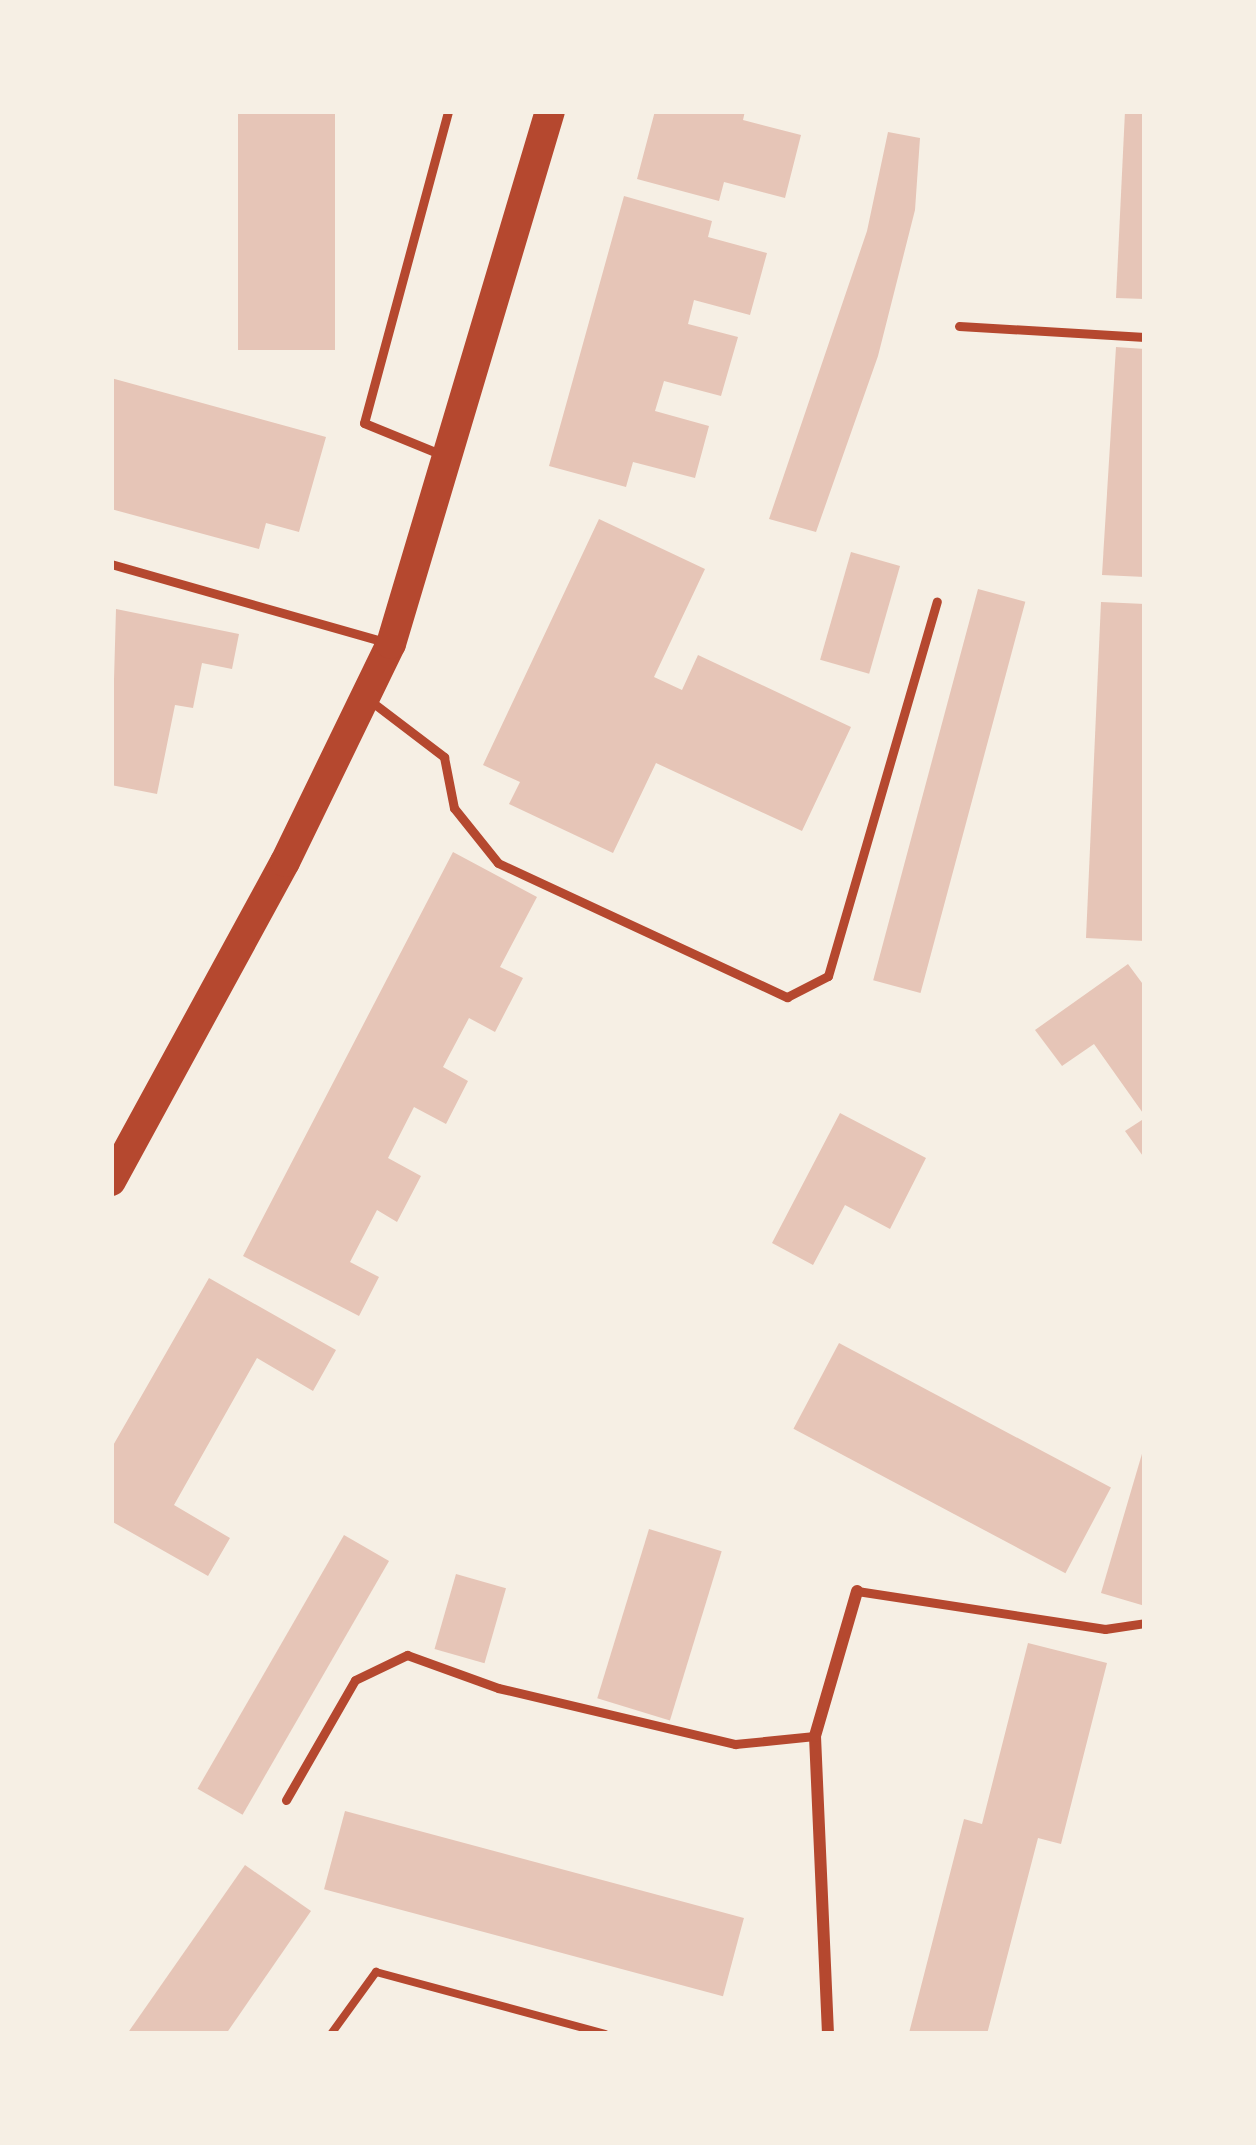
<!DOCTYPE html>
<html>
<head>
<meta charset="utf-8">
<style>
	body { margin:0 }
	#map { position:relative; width:1256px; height:2145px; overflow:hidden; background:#f6efe4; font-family:"Work Sans",sans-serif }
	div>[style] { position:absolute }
	.building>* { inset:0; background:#e6c5b7; transform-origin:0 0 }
	.path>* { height:8px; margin:-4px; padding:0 4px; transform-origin:4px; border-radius:4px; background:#b5482f }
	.service>* { height:9px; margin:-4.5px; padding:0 4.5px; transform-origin:4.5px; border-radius:4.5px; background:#b5482f }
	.minor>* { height:12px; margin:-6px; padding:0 6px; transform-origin:6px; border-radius:6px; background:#b5482f }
	.primary>* { height:30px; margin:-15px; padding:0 15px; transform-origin:15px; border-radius:15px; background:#b5482f }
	span { translate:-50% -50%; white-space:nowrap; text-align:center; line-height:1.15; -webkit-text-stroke:12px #f6efe4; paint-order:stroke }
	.frame { position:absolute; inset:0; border:114px solid #f6efe4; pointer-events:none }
</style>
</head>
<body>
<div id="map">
	<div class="building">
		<div style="left:238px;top:111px;width:97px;height:239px"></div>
		<div style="clip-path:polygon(655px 111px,745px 111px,743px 120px,801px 135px,785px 198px,724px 182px,719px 201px,637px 179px)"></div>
		<div style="clip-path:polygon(1125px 111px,1145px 111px,1145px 299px,1116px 298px)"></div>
		<div style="clip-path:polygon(888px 132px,920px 138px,915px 210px,878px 356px,816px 532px,769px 519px,867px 231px)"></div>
		<div style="clip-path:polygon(624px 196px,712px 221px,708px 237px,767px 253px,750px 315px,694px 300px,688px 324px,738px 337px,721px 396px,664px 381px,655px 411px,709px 426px,695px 478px,633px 462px,626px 487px,549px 466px)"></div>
		<div style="clip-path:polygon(1116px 347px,1145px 349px,1145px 577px,1102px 575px)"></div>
		<div style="clip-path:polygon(111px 378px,326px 437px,299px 532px,266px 523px,259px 549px,111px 509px)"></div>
		<div style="clip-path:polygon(599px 519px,705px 569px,654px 677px,682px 690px,698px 655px,851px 727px,802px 831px,656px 763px,613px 853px,509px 804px,520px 782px,483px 765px)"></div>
		<div style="left:851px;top:552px;width:51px;height:112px;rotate:16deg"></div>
		<div style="left:978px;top:589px;width:49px;height:405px;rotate:15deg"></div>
		<div style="clip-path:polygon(1101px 602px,1145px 604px,1145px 941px,1086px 938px)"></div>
		<div style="clip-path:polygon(116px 609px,239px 634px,232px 669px,202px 663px,193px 708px,175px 705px,157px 794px,111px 785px)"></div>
		<div style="clip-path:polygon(453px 852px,537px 897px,500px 967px,523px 978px,495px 1032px,469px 1018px,443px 1067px,468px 1081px,446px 1124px,414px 1107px,388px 1158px,421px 1176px,397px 1222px,377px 1210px,350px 1262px,379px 1277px,359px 1316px,243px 1256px)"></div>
		<div style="clip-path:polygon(1128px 964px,1145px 987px,1145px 1116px,1094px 1044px,1062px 1066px,1035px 1030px)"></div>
		<div style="clip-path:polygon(840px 1113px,926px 1158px,890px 1229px,845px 1205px,813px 1265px,772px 1243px)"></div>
		<div style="clip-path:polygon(1145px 1118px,1145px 1159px,1125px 1131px)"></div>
		<div style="clip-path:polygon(209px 1278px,336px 1350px,313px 1391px,257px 1358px,174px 1505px,230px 1538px,208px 1576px,111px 1521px,111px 1449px)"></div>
		<div style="left:839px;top:1343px;width:308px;height:97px;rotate:28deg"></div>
		<div style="clip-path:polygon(1144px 1447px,1145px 1447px,1145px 1606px,1101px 1593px)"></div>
		<div style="left:649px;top:1529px;width:76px;height:177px;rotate:17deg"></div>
		<div style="left:344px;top:1535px;width:52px;height:293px;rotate:30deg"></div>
		<div style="left:456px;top:1574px;width:52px;height:78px;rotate:16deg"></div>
		<div style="clip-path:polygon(1028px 1643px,1107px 1663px,1061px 1844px,1038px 1838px,987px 2034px,909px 2033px,964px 1819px,982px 1824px)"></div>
		<div style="left:345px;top:1811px;width:413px;height:81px;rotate:15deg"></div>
		<div style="clip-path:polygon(245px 1865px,311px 1911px,226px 2034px,127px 2034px)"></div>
	</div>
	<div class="path">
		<div style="left:331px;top:2034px;width:77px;rotate:-54deg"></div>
		<div style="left:376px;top:1972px;width:237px;rotate:15.1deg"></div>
	</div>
	<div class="service">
		<div style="left:959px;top:326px;width:186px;rotate:3.4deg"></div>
		<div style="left:440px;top:454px;width:82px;rotate:-157.8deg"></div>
		<div style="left:364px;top:423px;width:323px;rotate:-74.9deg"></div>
		<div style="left:111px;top:564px;width:288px;rotate:15.9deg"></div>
		<div style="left:368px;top:699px;width:96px;rotate:37.3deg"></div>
		<div style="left:444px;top:757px;width:52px;rotate:78.9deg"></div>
		<div style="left:454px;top:808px;width:70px;rotate:51.3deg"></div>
		<div style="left:498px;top:863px;width:319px;rotate:24.9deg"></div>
		<div style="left:787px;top:997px;width:46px;rotate:-27.1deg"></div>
		<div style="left:828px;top:976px;width:390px;rotate:-73.8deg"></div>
		<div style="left:857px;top:1591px;width:251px;rotate:8.7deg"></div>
		<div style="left:1105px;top:1629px;width:40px;rotate:-8.5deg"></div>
		<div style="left:286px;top:1800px;width:138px;rotate:-60.1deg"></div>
		<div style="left:355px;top:1680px;width:58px;rotate:-25.7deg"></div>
		<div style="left:407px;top:1655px;width:97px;rotate:19.9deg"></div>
		<div style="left:498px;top:1688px;width:244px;rotate:13.3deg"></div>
		<div style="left:735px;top:1744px;width:80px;rotate:-5.7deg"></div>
	</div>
	<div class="minor">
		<div style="left:828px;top:2034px;width:298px;rotate:-92.5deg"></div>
		<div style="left:815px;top:1736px;width:151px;rotate:-73.8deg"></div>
	</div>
	<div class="primary">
		<div style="left:111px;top:1181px;width:363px;rotate:-61.4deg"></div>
		<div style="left:285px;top:862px;width:242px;rotate:-64.1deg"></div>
		<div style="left:391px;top:644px;width:556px;rotate:-73.39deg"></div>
	</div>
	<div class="frame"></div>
</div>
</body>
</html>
